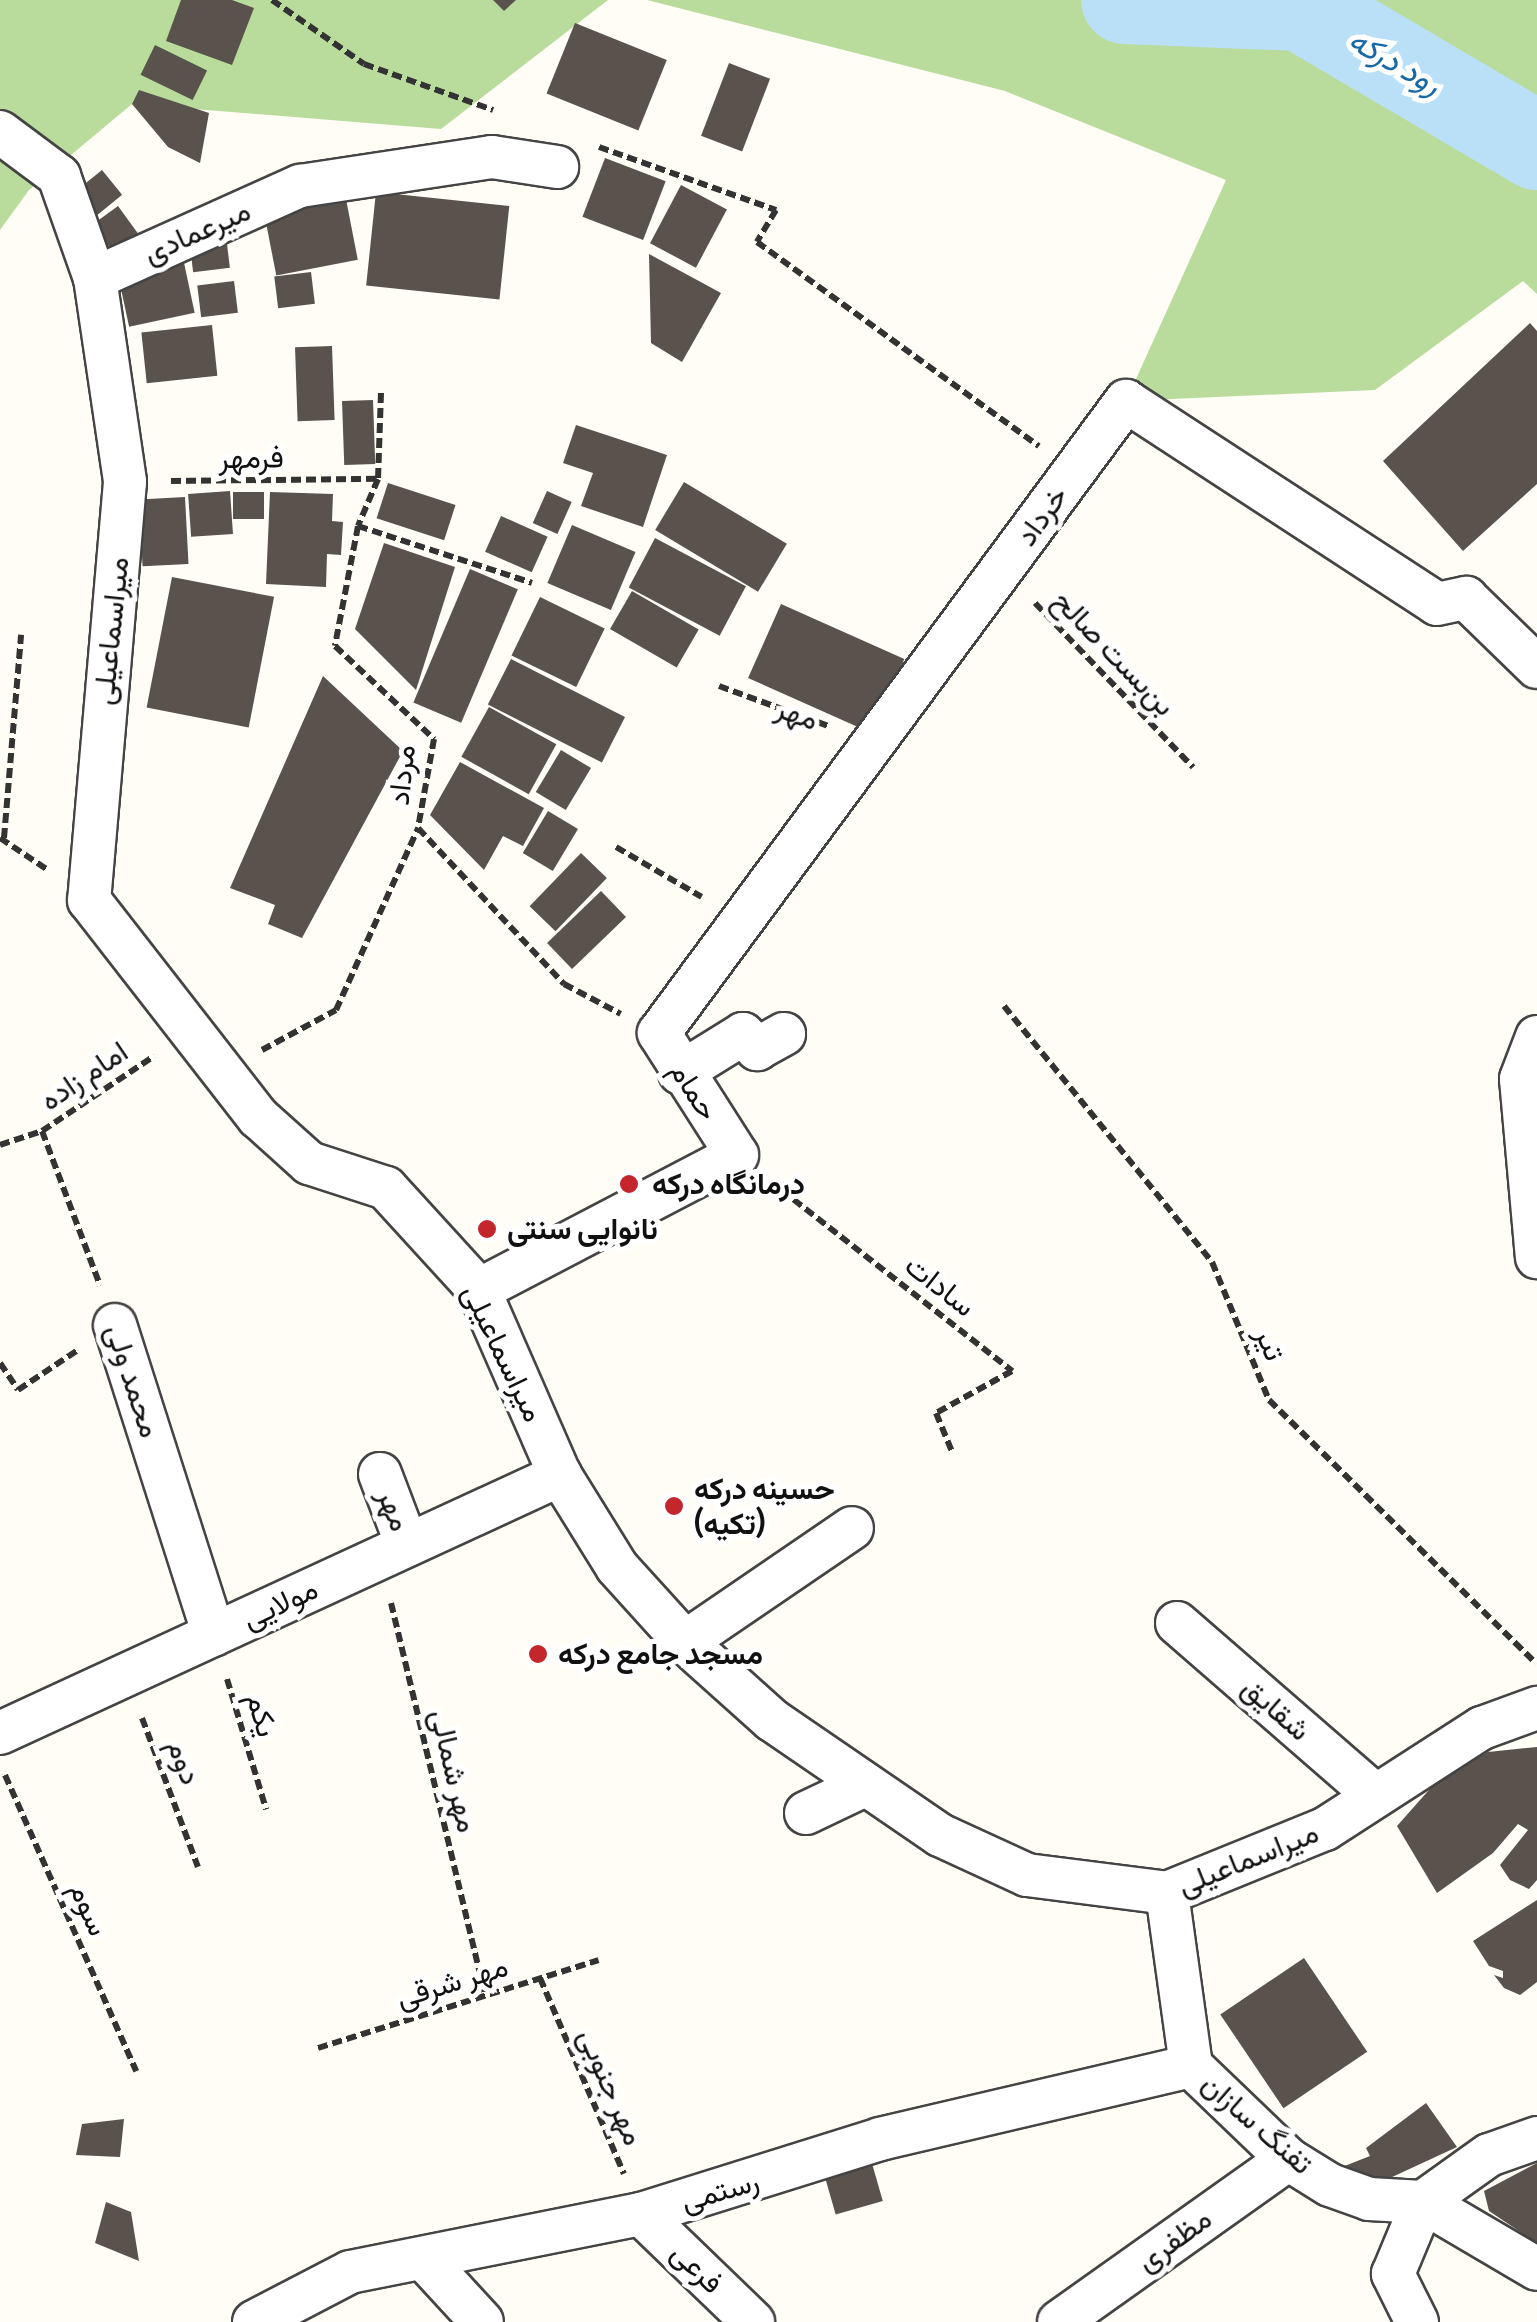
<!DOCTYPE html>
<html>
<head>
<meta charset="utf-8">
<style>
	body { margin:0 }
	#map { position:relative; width:1537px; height:2322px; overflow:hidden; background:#fffdf5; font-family:Bitter,Vazirmatn,serif }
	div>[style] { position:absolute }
	.forest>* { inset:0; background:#b9dc9c }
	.river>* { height:88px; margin:-44px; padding:0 44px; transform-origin:44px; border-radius:44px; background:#b9e0f7 }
	.building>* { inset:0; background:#5a524d; transform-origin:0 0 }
	.path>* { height:6px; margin-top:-3px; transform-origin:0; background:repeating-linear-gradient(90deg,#333 0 10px,transparent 0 15px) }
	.roads { filter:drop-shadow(2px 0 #444) drop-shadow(-2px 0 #444) drop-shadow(0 2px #444) drop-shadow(0 -2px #444) }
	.minor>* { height:42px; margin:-21px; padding:0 21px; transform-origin:21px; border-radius:21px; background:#fff }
	.dots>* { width:28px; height:28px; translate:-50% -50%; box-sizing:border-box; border:5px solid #fff; border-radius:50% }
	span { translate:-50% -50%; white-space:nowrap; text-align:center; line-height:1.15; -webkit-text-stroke:10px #fff; paint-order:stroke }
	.street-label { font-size:30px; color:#111 }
	.poi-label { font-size:30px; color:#111; font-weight:700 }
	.left { translate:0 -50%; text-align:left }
	.water-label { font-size:32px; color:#1768a6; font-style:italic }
</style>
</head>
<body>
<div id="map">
	<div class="forest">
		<div style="clip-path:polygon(0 0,608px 0,441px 129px,132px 104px,29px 190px,0 230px)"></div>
		<div style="clip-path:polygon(647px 0,1537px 0,1537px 294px,1523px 281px,1375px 390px,1126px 401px,1226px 180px,1005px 91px)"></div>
	</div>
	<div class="river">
		<div style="left:1125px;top:0;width:176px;rotate:2.3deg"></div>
		<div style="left:1301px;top:7px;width:274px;rotate:30.5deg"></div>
	</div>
	<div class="building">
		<div style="clip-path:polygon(181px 0,232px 0,254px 8px,232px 65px,166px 41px)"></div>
		<div style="clip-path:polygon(493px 0,516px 0,504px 11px)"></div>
		<div style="left:575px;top:23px;width:99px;height:76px;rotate:22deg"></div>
		<div style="left:155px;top:45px;width:58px;height:33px;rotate:26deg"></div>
		<div style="left:729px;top:63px;width:44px;height:78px;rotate:21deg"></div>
		<div style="clip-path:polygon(139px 90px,209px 113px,200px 163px,168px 147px,132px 104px)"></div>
		<div style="left:605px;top:158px;width:65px;height:63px;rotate:21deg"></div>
		<div style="left:102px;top:170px;width:32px;height:37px;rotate:51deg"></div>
		<div style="left:681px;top:185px;width:52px;height:66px;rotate:28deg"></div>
		<div style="left:376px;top:192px;width:134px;height:94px;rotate:6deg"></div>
		<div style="left:345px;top:194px;width:67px;height:83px;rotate:79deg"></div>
		<div style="left:118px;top:206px;width:43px;height:31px;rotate:54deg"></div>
		<div style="left:226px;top:236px;width:32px;height:37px;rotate:83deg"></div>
		<div style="clip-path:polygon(649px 254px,721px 293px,682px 362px,651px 343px)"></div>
		<div style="left:183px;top:258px;width:56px;height:67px;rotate:78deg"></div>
		<div style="left:311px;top:272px;width:32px;height:37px;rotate:83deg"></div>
		<div style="left:234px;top:281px;width:32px;height:37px;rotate:83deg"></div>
		<div style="clip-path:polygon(1530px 323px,1537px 331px,1537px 484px,1463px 551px,1383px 461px)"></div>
		<div style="left:212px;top:325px;width:51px;height:71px;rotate:84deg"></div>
		<div style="left:332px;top:346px;width:74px;height:37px;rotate:88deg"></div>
		<div style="left:373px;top:400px;width:64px;height:31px;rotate:88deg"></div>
		<div style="clip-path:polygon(576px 425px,667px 455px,643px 527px,581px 506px,593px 473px,563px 463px)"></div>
		<div style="left:684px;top:482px;width:120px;height:56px;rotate:31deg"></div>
		<div style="left:388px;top:483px;width:71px;height:37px;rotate:18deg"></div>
		<div style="left:230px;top:491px;width:43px;height:42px;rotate:86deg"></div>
		<div style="left:547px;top:491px;width:27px;height:35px;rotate:24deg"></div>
		<div style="left:233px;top:492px;width:31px;height:27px"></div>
		<div style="clip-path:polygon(270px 492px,333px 494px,332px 521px,343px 522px,341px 555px,327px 554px,326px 587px,266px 584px)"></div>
		<div style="left:185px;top:497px;width:67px;height:46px;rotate:87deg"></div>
		<div style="left:501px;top:516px;width:51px;height:39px;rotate:24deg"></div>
		<div style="left:572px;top:525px;width:69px;height:63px;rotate:23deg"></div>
		<div style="left:655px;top:538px;width:103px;height:56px;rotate:28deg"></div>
		<div style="clip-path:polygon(384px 543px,455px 567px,416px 690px,355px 629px)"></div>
		<div style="left:470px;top:569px;width:52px;height:145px;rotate:23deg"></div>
		<div style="left:172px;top:577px;width:104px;height:133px;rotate:11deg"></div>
		<div style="left:632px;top:591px;width:77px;height:44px;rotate:30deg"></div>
		<div style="left:540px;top:597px;width:72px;height:65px;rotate:26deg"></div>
		<div style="left:781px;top:604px;width:135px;height:81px;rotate:24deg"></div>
		<div style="left:511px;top:659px;width:128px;height:51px;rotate:27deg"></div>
		<div style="clip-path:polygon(323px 676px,403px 751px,302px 938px,268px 924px,275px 905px,230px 888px)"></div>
		<div style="left:489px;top:707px;width:77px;height:57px;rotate:29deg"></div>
		<div style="left:561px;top:750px;width:35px;height:49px;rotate:31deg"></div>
		<div style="clip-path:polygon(460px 762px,544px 808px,523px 846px,503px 836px,484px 870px,430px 815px)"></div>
		<div style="left:548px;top:811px;width:35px;height:49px;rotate:31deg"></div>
		<div style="left:581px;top:853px;width:36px;height:74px;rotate:44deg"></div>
		<div style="left:601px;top:891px;width:36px;height:75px;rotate:46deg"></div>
		<div style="clip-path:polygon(1537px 1747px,1537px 1880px,1529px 1889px,1510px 1880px,1500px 1865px,1528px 1830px,1518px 1824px,1493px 1853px,1437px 1893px,1397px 1826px,1436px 1782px,1488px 1752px)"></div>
		<div style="clip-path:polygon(1537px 1900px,1537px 1982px,1520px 1995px,1504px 1988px,1494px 1975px,1503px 1978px,1503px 1971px,1489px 1966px,1473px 1941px)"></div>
		<div style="left:1304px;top:1958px;width:113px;height:101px;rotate:56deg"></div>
		<div style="clip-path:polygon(1426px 2103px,1457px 2147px,1390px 2178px,1364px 2182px,1342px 2167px,1370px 2156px,1366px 2148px)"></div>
		<div style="clip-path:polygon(124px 2119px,120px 2157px,76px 2155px,82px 2124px)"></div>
		<div style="left:869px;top:2153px;width:50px;height:49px;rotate:74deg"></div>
		<div style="clip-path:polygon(1537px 2163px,1537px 2243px,1489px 2211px,1484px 2191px)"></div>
		<div style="clip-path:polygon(106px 2202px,131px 2212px,139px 2261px,95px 2243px)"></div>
	</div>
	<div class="path">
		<div style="left:272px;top:0;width:112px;rotate:34.8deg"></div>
		<div style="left:364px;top:64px;width:137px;rotate:19.6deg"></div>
		<div style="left:599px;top:147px;width:188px;rotate:19.6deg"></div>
		<div style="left:776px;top:210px;width:37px;rotate:121deg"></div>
		<div style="left:757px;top:242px;width:348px;rotate:35.9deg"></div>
		<div style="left:381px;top:393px;width:86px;rotate:92deg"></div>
		<div style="left:378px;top:479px;width:51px;rotate:113.1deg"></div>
		<div style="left:358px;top:526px;width:122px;rotate:100.9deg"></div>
		<div style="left:335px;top:646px;width:136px;rotate:43.2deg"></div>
		<div style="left:434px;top:739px;width:90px;rotate:100.2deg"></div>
		<div style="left:418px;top:828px;width:214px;rotate:46.9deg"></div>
		<div style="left:564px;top:984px;width:64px;rotate:27.8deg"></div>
		<div style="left:171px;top:481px;width:207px;rotate:-0.6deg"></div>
		<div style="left:358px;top:526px;width:183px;rotate:18.1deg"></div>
		<div style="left:1035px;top:603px;width:228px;rotate:46.1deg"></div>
		<div style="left:719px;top:686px;width:119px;rotate:20.1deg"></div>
		<div style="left:0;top:838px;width:58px;rotate:33.7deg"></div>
		<div style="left:4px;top:838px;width:204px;rotate:-85.2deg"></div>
		<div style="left:616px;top:847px;width:99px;rotate:30.2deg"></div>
		<div style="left:1004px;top:1006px;width:330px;rotate:50.9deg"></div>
		<div style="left:1212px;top:1262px;width:149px;rotate:67.6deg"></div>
		<div style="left:1269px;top:1400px;width:375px;rotate:44.6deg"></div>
		<div style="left:262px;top:1050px;width:84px;rotate:-28.4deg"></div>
		<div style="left:336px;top:1010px;width:200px;rotate:-65.7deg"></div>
		<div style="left:42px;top:1131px;width:165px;rotate:69.4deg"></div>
		<div style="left:0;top:1145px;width:44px;rotate:-18.4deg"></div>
		<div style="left:42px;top:1131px;width:135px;rotate:-33.8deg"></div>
		<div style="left:770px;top:1181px;width:308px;rotate:38.1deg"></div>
		<div style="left:1012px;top:1371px;width:87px;rotate:151.1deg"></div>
		<div style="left:936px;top:1413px;width:44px;rotate:67.5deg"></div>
		<div style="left:0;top:1363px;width:32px;rotate:56deg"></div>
		<div style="left:18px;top:1390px;width:72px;rotate:-33.7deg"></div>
		<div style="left:391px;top:1603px;width:403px;rotate:76.5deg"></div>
		<div style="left:227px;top:1679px;width:136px;rotate:73.3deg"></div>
		<div style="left:142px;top:1718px;width:159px;rotate:69.4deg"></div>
		<div style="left:5px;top:1775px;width:324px;rotate:66.1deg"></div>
		<div style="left:540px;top:1978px;width:213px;rotate:66.8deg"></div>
		<div style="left:318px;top:2048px;width:294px;rotate:-17.4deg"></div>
	</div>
	<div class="roads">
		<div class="minor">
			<div style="left:0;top:132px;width:74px;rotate:36.7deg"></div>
			<div style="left:59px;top:176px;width:108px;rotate:70.6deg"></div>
			<div style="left:95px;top:278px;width:206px;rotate:81.6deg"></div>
			<div style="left:125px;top:482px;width:420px;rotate:94.9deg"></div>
			<div style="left:89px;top:900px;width:275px;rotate:52.1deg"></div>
			<div style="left:258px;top:1117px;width:69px;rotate:42deg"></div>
			<div style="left:309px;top:1163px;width:81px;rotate:18deg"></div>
			<div style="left:386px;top:1188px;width:138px;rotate:47.6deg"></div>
			<div style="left:479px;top:1290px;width:202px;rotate:66.4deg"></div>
			<div style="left:560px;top:1475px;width:108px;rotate:58.2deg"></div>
			<div style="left:617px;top:1567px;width:101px;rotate:47.8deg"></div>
			<div style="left:685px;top:1642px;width:117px;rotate:41.9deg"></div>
			<div style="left:772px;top:1720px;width:204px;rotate:34.4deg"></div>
			<div style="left:940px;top:1835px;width:96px;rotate:24.7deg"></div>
			<div style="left:1027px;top:1875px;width:141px;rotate:7.3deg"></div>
			<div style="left:1167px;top:1893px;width:170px;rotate:-22.1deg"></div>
			<div style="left:1325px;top:1829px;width:187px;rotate:-32.8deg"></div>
			<div style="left:1482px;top:1728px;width:59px;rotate:-20deg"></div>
			<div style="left:95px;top:278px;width:225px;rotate:-24.2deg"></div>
			<div style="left:300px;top:186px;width:194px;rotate:-8.6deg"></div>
			<div style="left:492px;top:157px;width:66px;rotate:8.7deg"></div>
			<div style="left:1537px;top:1037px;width:45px;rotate:110.9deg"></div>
			<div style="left:1521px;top:1079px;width:179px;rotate:84.9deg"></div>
			<div style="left:680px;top:1073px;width:74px;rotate:-31.8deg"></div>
			<div style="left:743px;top:1034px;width:21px;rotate:47deg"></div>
			<div style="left:757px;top:1049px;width:31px;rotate:-29deg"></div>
			<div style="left:479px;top:1290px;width:291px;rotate:-27.6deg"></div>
			<div style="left:737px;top:1155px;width:145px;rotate:-122.6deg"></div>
			<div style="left:659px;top:1033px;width:786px;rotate:-53.54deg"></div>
			<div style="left:1126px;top:401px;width:371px;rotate:33.1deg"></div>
			<div style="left:1437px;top:604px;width:30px;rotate:-12deg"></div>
			<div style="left:1466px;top:598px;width:99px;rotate:44.2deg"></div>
			<div style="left:115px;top:1325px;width:325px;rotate:72.3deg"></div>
			<div style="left:380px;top:1474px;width:76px;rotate:69.2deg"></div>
			<div style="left:1177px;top:1623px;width:262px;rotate:41deg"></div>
			<div style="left:685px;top:1642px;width:202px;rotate:-34.3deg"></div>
			<div style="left:0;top:1733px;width:617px;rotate:-24.74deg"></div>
			<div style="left:806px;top:1813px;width:65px;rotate:-25.4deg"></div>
			<div style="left:1167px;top:1893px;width:175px;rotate:82.1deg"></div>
			<div style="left:1191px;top:2066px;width:134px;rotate:43.8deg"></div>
			<div style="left:1288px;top:2159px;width:49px;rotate:31.8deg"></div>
			<div style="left:1330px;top:2185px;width:41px;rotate:19.7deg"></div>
			<div style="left:1369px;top:2199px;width:54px;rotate:3.2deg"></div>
			<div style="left:1423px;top:2202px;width:132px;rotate:30.4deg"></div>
			<div style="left:1423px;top:2202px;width:81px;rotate:-35.5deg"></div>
			<div style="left:1489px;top:2155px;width:51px;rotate:-19.5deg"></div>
			<div style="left:641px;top:2214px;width:156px;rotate:44deg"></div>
			<div style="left:425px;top:2260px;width:84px;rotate:47.4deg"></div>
			<div style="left:254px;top:2322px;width:108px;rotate:-27.5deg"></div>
			<div style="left:350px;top:2272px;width:297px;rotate:-11.3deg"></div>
			<div style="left:641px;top:2214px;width:250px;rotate:-17.4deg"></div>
			<div style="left:880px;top:2139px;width:319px;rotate:-13.2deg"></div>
			<div style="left:1059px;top:2322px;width:281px;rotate:-35.4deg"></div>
			<div style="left:1417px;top:2322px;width:54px;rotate:-116.6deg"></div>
			<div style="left:1393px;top:2274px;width:78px;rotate:-67.4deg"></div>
		</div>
	</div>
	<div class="dots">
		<div style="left:629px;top:1184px;background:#c4262e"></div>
		<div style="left:487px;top:1229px;background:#c4262e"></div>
		<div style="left:674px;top:1506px;background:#c4262e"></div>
		<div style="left:538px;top:1654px;background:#c4262e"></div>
	</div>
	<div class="street-label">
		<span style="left:197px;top:232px;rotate:-24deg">میرعمادی</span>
		<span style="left:251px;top:458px;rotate:-1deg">فرمهر</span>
		<span style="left:1042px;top:516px;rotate:-54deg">خرداد</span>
		<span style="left:111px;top:631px;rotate:-84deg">میراسماعیلی</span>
		<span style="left:1114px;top:653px;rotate:46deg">بن‌بست صالح</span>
		<span style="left:797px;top:714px;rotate:20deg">مهر</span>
		<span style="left:402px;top:775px;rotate:-84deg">مرداد</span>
		<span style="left:84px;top:1076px;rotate:-34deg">امام زاده</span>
		<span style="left:694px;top:1091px;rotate:57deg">حمام</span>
		<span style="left:940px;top:1286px;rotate:38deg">سادات</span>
		<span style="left:1270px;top:1344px;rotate:68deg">تیر</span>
		<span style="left:503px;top:1353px;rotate:64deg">میراسماعیلی</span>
		<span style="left:133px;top:1381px;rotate:72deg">محمد ولی</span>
		<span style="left:394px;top:1510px;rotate:69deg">مهر</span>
		<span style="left:280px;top:1604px;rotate:-25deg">مولایی</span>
		<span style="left:1276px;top:1709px;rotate:41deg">شقایق</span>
		<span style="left:262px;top:1715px;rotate:74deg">یکم</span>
		<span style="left:184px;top:1762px;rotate:69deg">دوم</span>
		<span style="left:454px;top:1771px;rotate:77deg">مهر شمالی</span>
		<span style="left:1248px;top:1859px;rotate:-22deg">میراسماعیلی</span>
		<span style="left:89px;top:1909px;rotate:66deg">سوم</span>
		<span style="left:452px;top:1982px;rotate:-17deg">مهر شرقی</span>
		<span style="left:611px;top:2087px;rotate:67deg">مهر جنوبی</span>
		<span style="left:1257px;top:2124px;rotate:41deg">تفنگ سازان</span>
		<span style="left:720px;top:2191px;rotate:-16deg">رستمی</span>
		<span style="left:1174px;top:2240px;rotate:-36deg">مظفری</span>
		<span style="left:697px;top:2268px;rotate:44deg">فرعی</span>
	</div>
	<div class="poi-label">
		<span class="left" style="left:652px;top:1184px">درمانگاه درکه</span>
		<span class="left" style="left:507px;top:1229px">نانوایی سنتی</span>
		<span class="left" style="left:694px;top:1506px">حسینه درکه<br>(تکیه)</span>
		<span class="left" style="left:558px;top:1654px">مسجد جامع درکه</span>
	</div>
	<div class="water-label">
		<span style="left:1395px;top:62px;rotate:30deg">رود درکه</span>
	</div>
</div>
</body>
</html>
